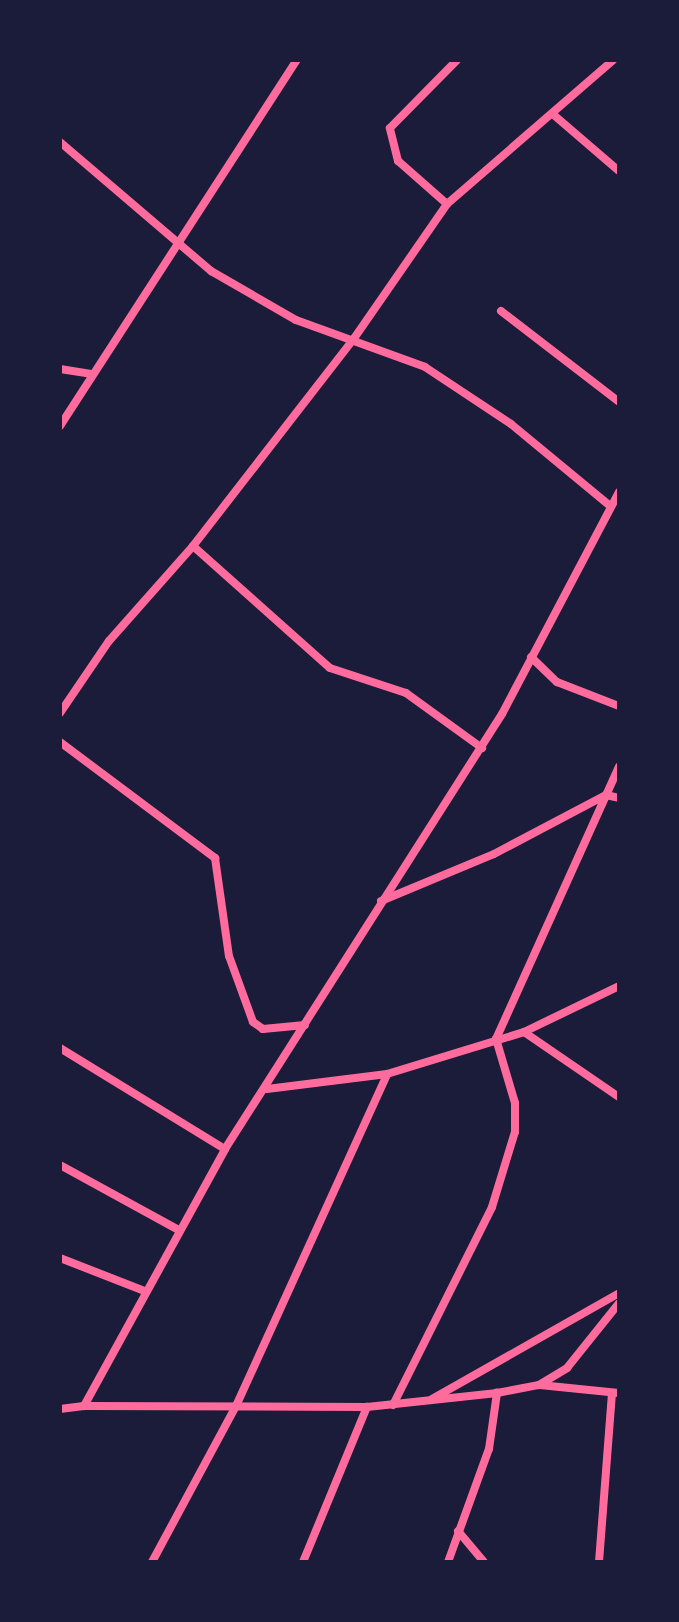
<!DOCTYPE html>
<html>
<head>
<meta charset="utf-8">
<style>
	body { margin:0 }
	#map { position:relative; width:679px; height:1622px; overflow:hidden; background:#1b1b3a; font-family:Barlow,sans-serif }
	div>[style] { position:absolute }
	.minor>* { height:8px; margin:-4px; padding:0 4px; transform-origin:4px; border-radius:4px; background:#ff6b9d }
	span { translate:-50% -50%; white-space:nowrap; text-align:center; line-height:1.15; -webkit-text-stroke:8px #1b1b3a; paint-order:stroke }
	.frame { position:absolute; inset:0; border:62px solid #1b1b3a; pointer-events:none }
</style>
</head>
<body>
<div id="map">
	<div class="minor">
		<div style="left:555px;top:116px;width:84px;rotate:40.7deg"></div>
		<div style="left:60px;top:142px;width:199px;rotate:40.5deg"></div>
		<div style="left:211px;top:271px;width:98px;rotate:30deg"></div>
		<div style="left:296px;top:320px;width:137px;rotate:20deg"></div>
		<div style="left:425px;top:367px;width:103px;rotate:33.5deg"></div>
		<div style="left:511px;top:424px;width:127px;rotate:39.6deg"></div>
		<div style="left:447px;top:204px;width:65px;rotate:-138.7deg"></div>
		<div style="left:398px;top:161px;width:34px;rotate:-104deg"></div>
		<div style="left:390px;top:128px;width:95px;rotate:-45.4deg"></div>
		<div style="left:501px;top:311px;width:149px;rotate:37.6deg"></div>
		<div style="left:60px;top:369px;width:33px;rotate:9deg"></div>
		<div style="left:60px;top:426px;width:436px;rotate:-57.1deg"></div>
		<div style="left:193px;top:546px;width:264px;rotate:-52.2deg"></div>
		<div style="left:355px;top:337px;width:162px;rotate:-55.3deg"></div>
		<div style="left:447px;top:204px;width:220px;rotate:-40.9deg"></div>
		<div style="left:531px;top:657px;width:36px;rotate:44deg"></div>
		<div style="left:557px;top:682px;width:66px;rotate:21.2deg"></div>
		<div style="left:60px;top:713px;width:87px;rotate:-55.8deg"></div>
		<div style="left:109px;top:641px;width:127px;rotate:-48.5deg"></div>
		<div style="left:193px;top:546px;width:183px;rotate:41.7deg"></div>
		<div style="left:330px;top:668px;width:80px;rotate:18.2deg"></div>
		<div style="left:406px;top:693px;width:94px;rotate:35.9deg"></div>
		<div style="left:60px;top:742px;width:194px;rotate:36.8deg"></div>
		<div style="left:215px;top:858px;width:99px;rotate:81.9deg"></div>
		<div style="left:229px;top:956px;width:70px;rotate:70deg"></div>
		<div style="left:253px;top:1022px;width:12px;rotate:35deg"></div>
		<div style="left:263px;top:1029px;width:42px;rotate:-5.4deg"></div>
		<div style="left:381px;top:901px;width:122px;rotate:-22.6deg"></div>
		<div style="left:494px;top:854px;width:127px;rotate:-27.8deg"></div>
		<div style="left:606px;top:795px;width:13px;rotate:13deg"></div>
		<div style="left:524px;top:1032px;width:115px;rotate:34.4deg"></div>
		<div style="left:60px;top:1048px;width:193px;rotate:31.5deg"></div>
		<div style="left:267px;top:1089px;width:121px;rotate:-7.1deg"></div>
		<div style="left:387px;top:1074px;width:143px;rotate:-17deg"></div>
		<div style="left:524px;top:1032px;width:106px;rotate:-25.8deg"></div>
		<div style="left:60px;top:1165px;width:133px;rotate:28.7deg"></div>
		<div style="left:60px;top:1258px;width:88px;rotate:21.3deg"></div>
		<div style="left:540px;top:1385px;width:79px;rotate:5.8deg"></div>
		<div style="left:432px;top:1399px;width:215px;rotate:-29.5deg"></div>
		<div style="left:393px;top:1405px;width:221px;rotate:-63.4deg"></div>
		<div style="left:492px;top:1207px;width:78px;rotate:-73deg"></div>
		<div style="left:515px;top:1132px;width:29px;rotate:-90deg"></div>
		<div style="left:515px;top:1103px;width:67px;rotate:-106.5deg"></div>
		<div style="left:496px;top:1039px;width:299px;rotate:-65.7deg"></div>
		<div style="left:84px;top:1406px;width:283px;rotate:0.2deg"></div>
		<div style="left:367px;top:1407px;width:131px;rotate:-6.1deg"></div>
		<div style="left:497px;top:1393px;width:43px;rotate:-10.8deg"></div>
		<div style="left:539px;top:1385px;width:33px;rotate:-31deg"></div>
		<div style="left:567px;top:1368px;width:83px;rotate:-51.3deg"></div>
		<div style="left:60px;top:1409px;width:24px;rotate:-7deg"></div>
		<div style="left:84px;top:1406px;width:293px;rotate:-61.2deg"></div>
		<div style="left:225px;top:1149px;width:516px;rotate:-57.51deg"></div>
		<div style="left:502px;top:714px;width:251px;rotate:-62.2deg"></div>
		<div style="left:458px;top:1531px;width:40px;rotate:50deg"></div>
		<div style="left:152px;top:1562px;width:177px;rotate:-61.7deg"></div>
		<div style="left:236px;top:1406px;width:365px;rotate:-65.5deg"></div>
		<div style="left:303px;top:1562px;width:168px;rotate:-67.6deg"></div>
		<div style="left:448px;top:1562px;width:120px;rotate:-70.1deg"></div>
		<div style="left:489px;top:1449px;width:57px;rotate:-81.9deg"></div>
		<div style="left:599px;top:1562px;width:169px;rotate:-85.6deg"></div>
	</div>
	<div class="frame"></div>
</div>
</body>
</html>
